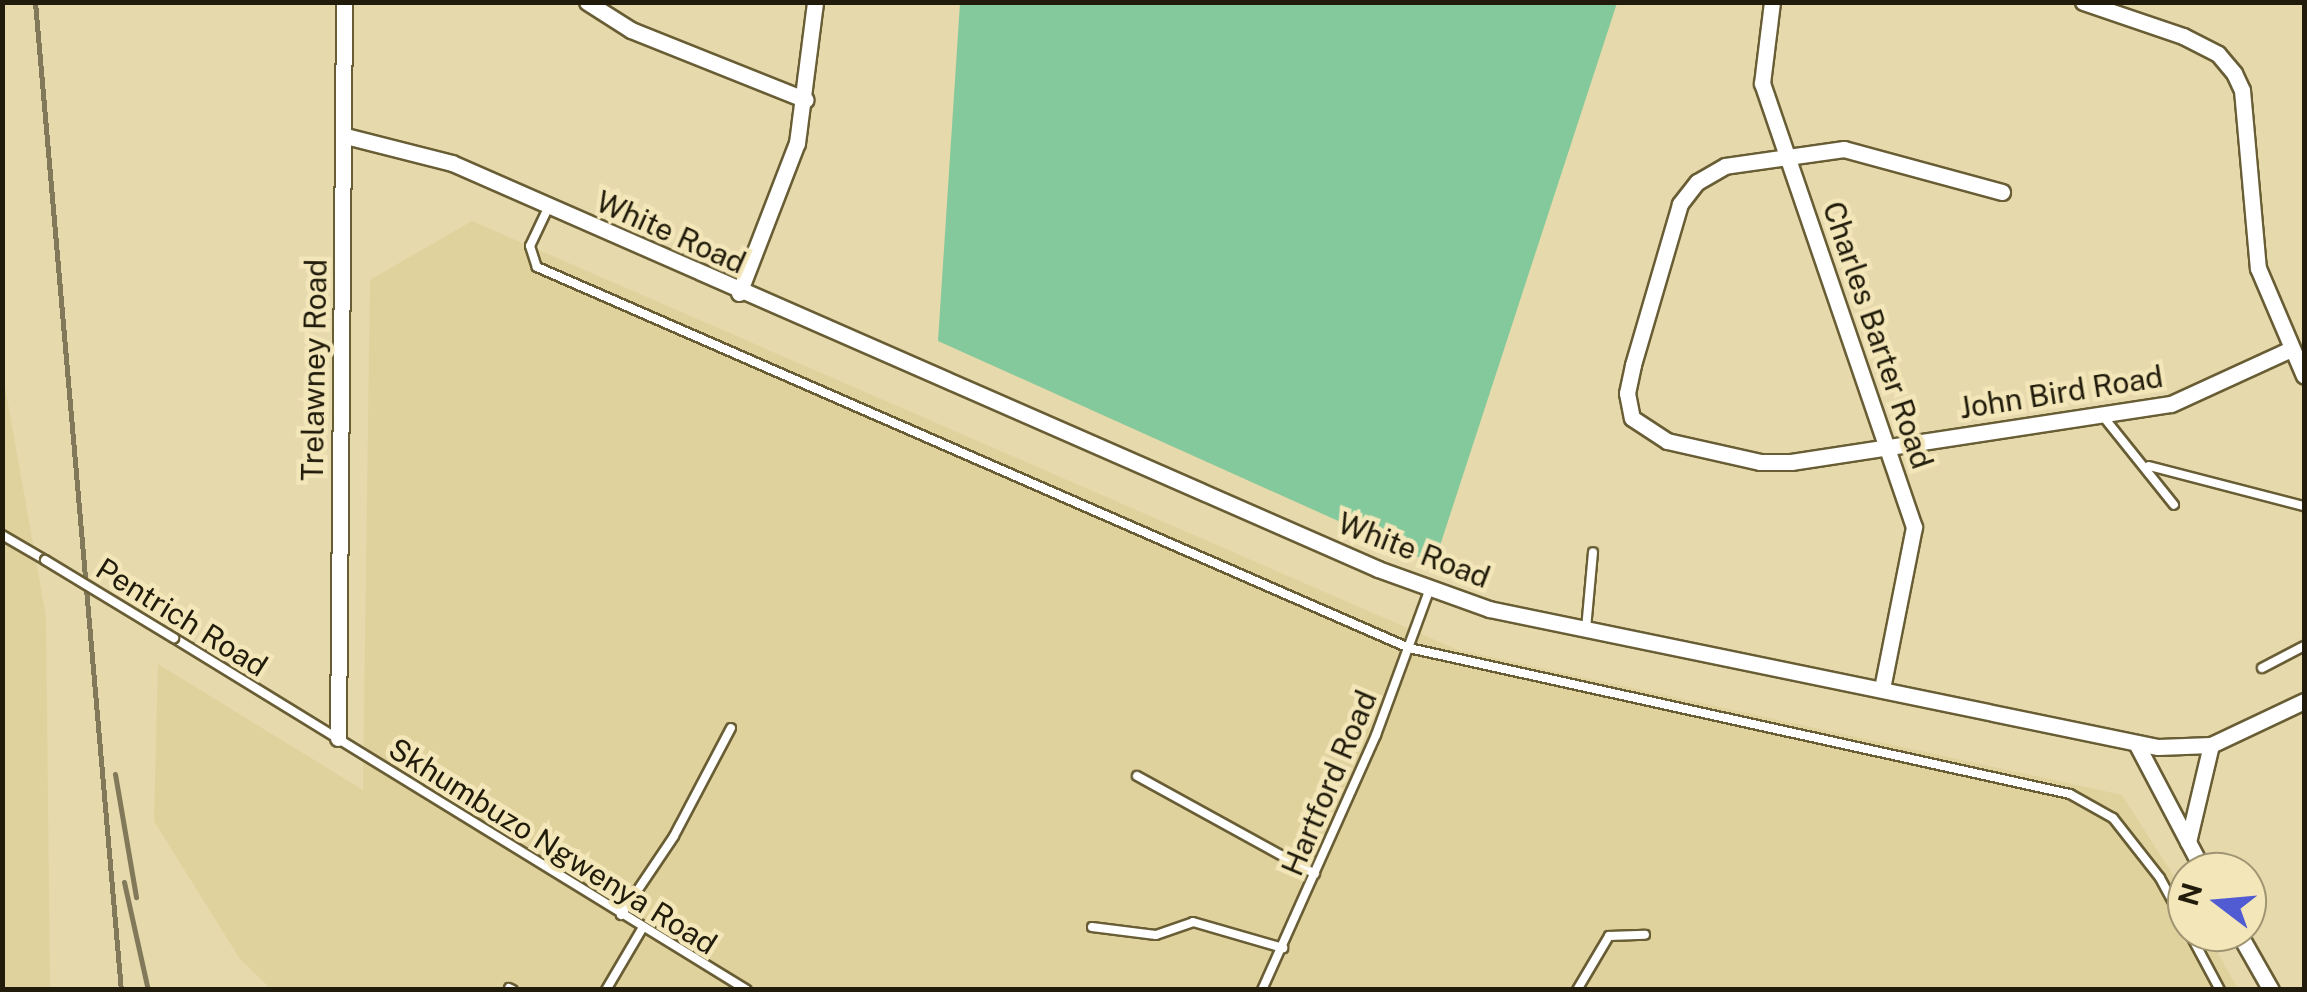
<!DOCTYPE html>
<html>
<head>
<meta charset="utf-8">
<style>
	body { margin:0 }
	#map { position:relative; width:2307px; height:992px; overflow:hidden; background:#e6d9ac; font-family:"Public Sans",sans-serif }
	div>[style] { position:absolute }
	.built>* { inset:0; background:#e0d29d }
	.green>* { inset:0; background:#84c99b }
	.roads { filter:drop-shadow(2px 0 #685d34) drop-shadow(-2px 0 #685d34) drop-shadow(0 2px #685d34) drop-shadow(0 -2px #685d34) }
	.lane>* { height:8px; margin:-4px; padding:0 4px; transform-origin:4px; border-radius:4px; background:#fff }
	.street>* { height:15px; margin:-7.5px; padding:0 7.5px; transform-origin:7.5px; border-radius:7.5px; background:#fff }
	.rail>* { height:5px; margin:-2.5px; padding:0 2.5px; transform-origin:2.5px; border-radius:2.5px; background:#82795a }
	.bridges { filter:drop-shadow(2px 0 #685d34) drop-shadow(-2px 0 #685d34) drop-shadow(0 2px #685d34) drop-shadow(0 -2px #685d34) }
	.lane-bridge>* { height:8px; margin:-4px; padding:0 4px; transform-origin:4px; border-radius:4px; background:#fff }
	span { translate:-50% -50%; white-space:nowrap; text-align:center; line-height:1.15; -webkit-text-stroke:9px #f3e6b9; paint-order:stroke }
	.street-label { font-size:30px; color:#201b0a }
	.frame { position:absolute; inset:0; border:5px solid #201b0a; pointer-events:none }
	.north { position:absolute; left:2167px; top:852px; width:100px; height:100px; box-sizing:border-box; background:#f3e6b9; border:2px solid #9f9573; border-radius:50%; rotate:286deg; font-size:28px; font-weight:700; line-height:40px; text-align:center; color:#201b0a }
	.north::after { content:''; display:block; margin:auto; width:35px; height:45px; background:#515cd3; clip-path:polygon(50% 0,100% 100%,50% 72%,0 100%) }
</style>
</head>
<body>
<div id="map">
	<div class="built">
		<div style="clip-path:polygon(472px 221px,1458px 650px,2122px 795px,2187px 897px,2187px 932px,2206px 932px,2238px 989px,271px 989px,240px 959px,154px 821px,158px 664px,363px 790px,370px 280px)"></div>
		<div style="clip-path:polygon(2px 370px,46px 617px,50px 989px,3px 989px)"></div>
	</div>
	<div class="green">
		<div style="clip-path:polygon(960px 3px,1617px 3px,1434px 564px,938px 341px)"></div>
	</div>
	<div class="roads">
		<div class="lane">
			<div style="left:549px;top:206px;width:44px;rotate:115.4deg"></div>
			<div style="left:530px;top:246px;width:22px;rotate:72deg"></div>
			<div style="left:537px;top:267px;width:952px;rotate:23.6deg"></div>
			<div style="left:1409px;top:648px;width:677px;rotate:12.46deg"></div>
			<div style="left:2070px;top:794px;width:49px;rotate:29.2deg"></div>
			<div style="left:2113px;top:818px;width:76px;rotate:51.9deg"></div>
			<div style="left:2160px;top:878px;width:57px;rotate:61.6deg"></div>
			<div style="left:2102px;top:415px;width:115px;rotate:51.3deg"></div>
			<div style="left:2149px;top:466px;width:160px;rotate:14.5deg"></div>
			<div style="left:2px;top:535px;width:50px;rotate:30.2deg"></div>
			<div style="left:1586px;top:629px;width:77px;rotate:-84.8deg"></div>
			<div style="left:174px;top:638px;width:672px;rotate:31.56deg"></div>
			<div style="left:2262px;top:668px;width:47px;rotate:-27.6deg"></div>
			<div style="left:1137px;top:776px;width:203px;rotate:28.8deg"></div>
			<div style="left:621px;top:915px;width:95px;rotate:-56.1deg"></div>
			<div style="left:674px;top:836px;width:122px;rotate:-62.2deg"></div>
			<div style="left:1092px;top:927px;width:64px;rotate:7.1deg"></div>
			<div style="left:1156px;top:935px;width:39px;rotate:-19deg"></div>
			<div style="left:1193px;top:922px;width:94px;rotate:16.1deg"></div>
			<div style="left:2189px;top:932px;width:66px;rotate:61.9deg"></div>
			<div style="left:509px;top:988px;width:4px;rotate:27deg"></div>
			<div style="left:606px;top:990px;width:71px;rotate:-59.5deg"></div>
			<div style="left:1262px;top:990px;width:279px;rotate:-65.9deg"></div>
			<div style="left:1376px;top:735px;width:153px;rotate:-69.8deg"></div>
			<div style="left:1577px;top:990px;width:63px;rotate:-59.3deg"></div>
			<div style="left:1609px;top:936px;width:36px;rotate:-2deg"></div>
		</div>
		<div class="street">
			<div style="left:587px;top:2px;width:52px;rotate:32.5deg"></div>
			<div style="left:631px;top:30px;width:188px;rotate:21.8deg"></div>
			<div style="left:1772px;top:2px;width:82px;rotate:97deg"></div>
			<div style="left:1762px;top:83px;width:469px;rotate:71.1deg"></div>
			<div style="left:1914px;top:527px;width:164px;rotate:101.2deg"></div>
			<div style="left:2083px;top:2px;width:106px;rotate:18.8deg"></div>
			<div style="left:2183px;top:36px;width:39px;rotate:27deg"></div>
			<div style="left:2218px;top:54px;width:25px;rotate:50deg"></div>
			<div style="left:2234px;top:73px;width:19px;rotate:65deg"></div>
			<div style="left:2242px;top:90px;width:179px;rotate:84.9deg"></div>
			<div style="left:2258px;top:268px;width:117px;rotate:66.9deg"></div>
			<div style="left:346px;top:136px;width:109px;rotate:14.3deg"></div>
			<div style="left:452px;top:163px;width:1011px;rotate:23.67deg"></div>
			<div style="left:1378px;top:569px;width:118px;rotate:19.8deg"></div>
			<div style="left:1489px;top:609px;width:683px;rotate:11.66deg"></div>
			<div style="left:2158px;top:747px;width:53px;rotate:-2.2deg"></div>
			<div style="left:2211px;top:745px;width:103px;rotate:-25.3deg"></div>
			<div style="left:2002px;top:192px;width:164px;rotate:-164.8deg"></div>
			<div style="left:1844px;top:149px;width:120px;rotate:171.9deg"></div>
			<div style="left:1725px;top:166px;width:32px;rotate:150deg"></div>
			<div style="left:1697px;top:182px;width:28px;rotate:128deg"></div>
			<div style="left:1680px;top:204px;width:168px;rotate:106.3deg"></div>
			<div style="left:1633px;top:365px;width:29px;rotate:102deg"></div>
			<div style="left:1627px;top:393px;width:25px;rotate:79deg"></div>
			<div style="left:1632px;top:418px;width:42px;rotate:33.3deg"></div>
			<div style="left:1667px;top:441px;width:95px;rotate:12.7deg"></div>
			<div style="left:1760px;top:462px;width:31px"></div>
			<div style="left:1791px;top:462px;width:384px;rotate:-8.7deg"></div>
			<div style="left:2171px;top:404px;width:132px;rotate:-24.6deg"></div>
			<div style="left:739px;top:293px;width:161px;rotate:-68.9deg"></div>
			<div style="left:797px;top:143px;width:142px;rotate:-82.7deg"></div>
			<div style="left:338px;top:738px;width:736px;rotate:-89.53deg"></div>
			<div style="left:2136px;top:743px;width:146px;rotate:62.2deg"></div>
			<div style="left:2188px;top:842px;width:100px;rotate:-76.7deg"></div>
			<div style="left:2238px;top:932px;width:67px;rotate:60.4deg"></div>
		</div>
	</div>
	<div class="rail">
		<div style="left:35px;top:2px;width:992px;rotate:85.03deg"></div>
		<div style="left:115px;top:774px;width:125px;rotate:80.3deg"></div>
		<div style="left:124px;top:882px;width:111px;rotate:77.5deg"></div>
	</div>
	<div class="bridges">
		<div class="lane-bridge">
			<div style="left:45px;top:560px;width:151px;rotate:31.2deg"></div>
		</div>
	</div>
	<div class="street-label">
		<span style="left:671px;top:232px;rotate:24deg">White Road</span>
		<span style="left:1878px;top:335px;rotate:71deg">Charles Barter Road</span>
		<span style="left:314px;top:370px;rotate:-89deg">Trelawney Road</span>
		<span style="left:2061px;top:392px;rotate:-9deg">John Bird Road</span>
		<span style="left:1414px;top:550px;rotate:21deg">White Road</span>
		<span style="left:182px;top:617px;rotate:32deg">Pentrich Road</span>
		<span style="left:1329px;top:783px;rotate:-67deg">Hartford Road</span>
		<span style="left:553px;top:846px;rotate:32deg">Skhumbuzo Ngwenya Road</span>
	</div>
	<div class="frame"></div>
	<div class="north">N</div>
</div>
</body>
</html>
